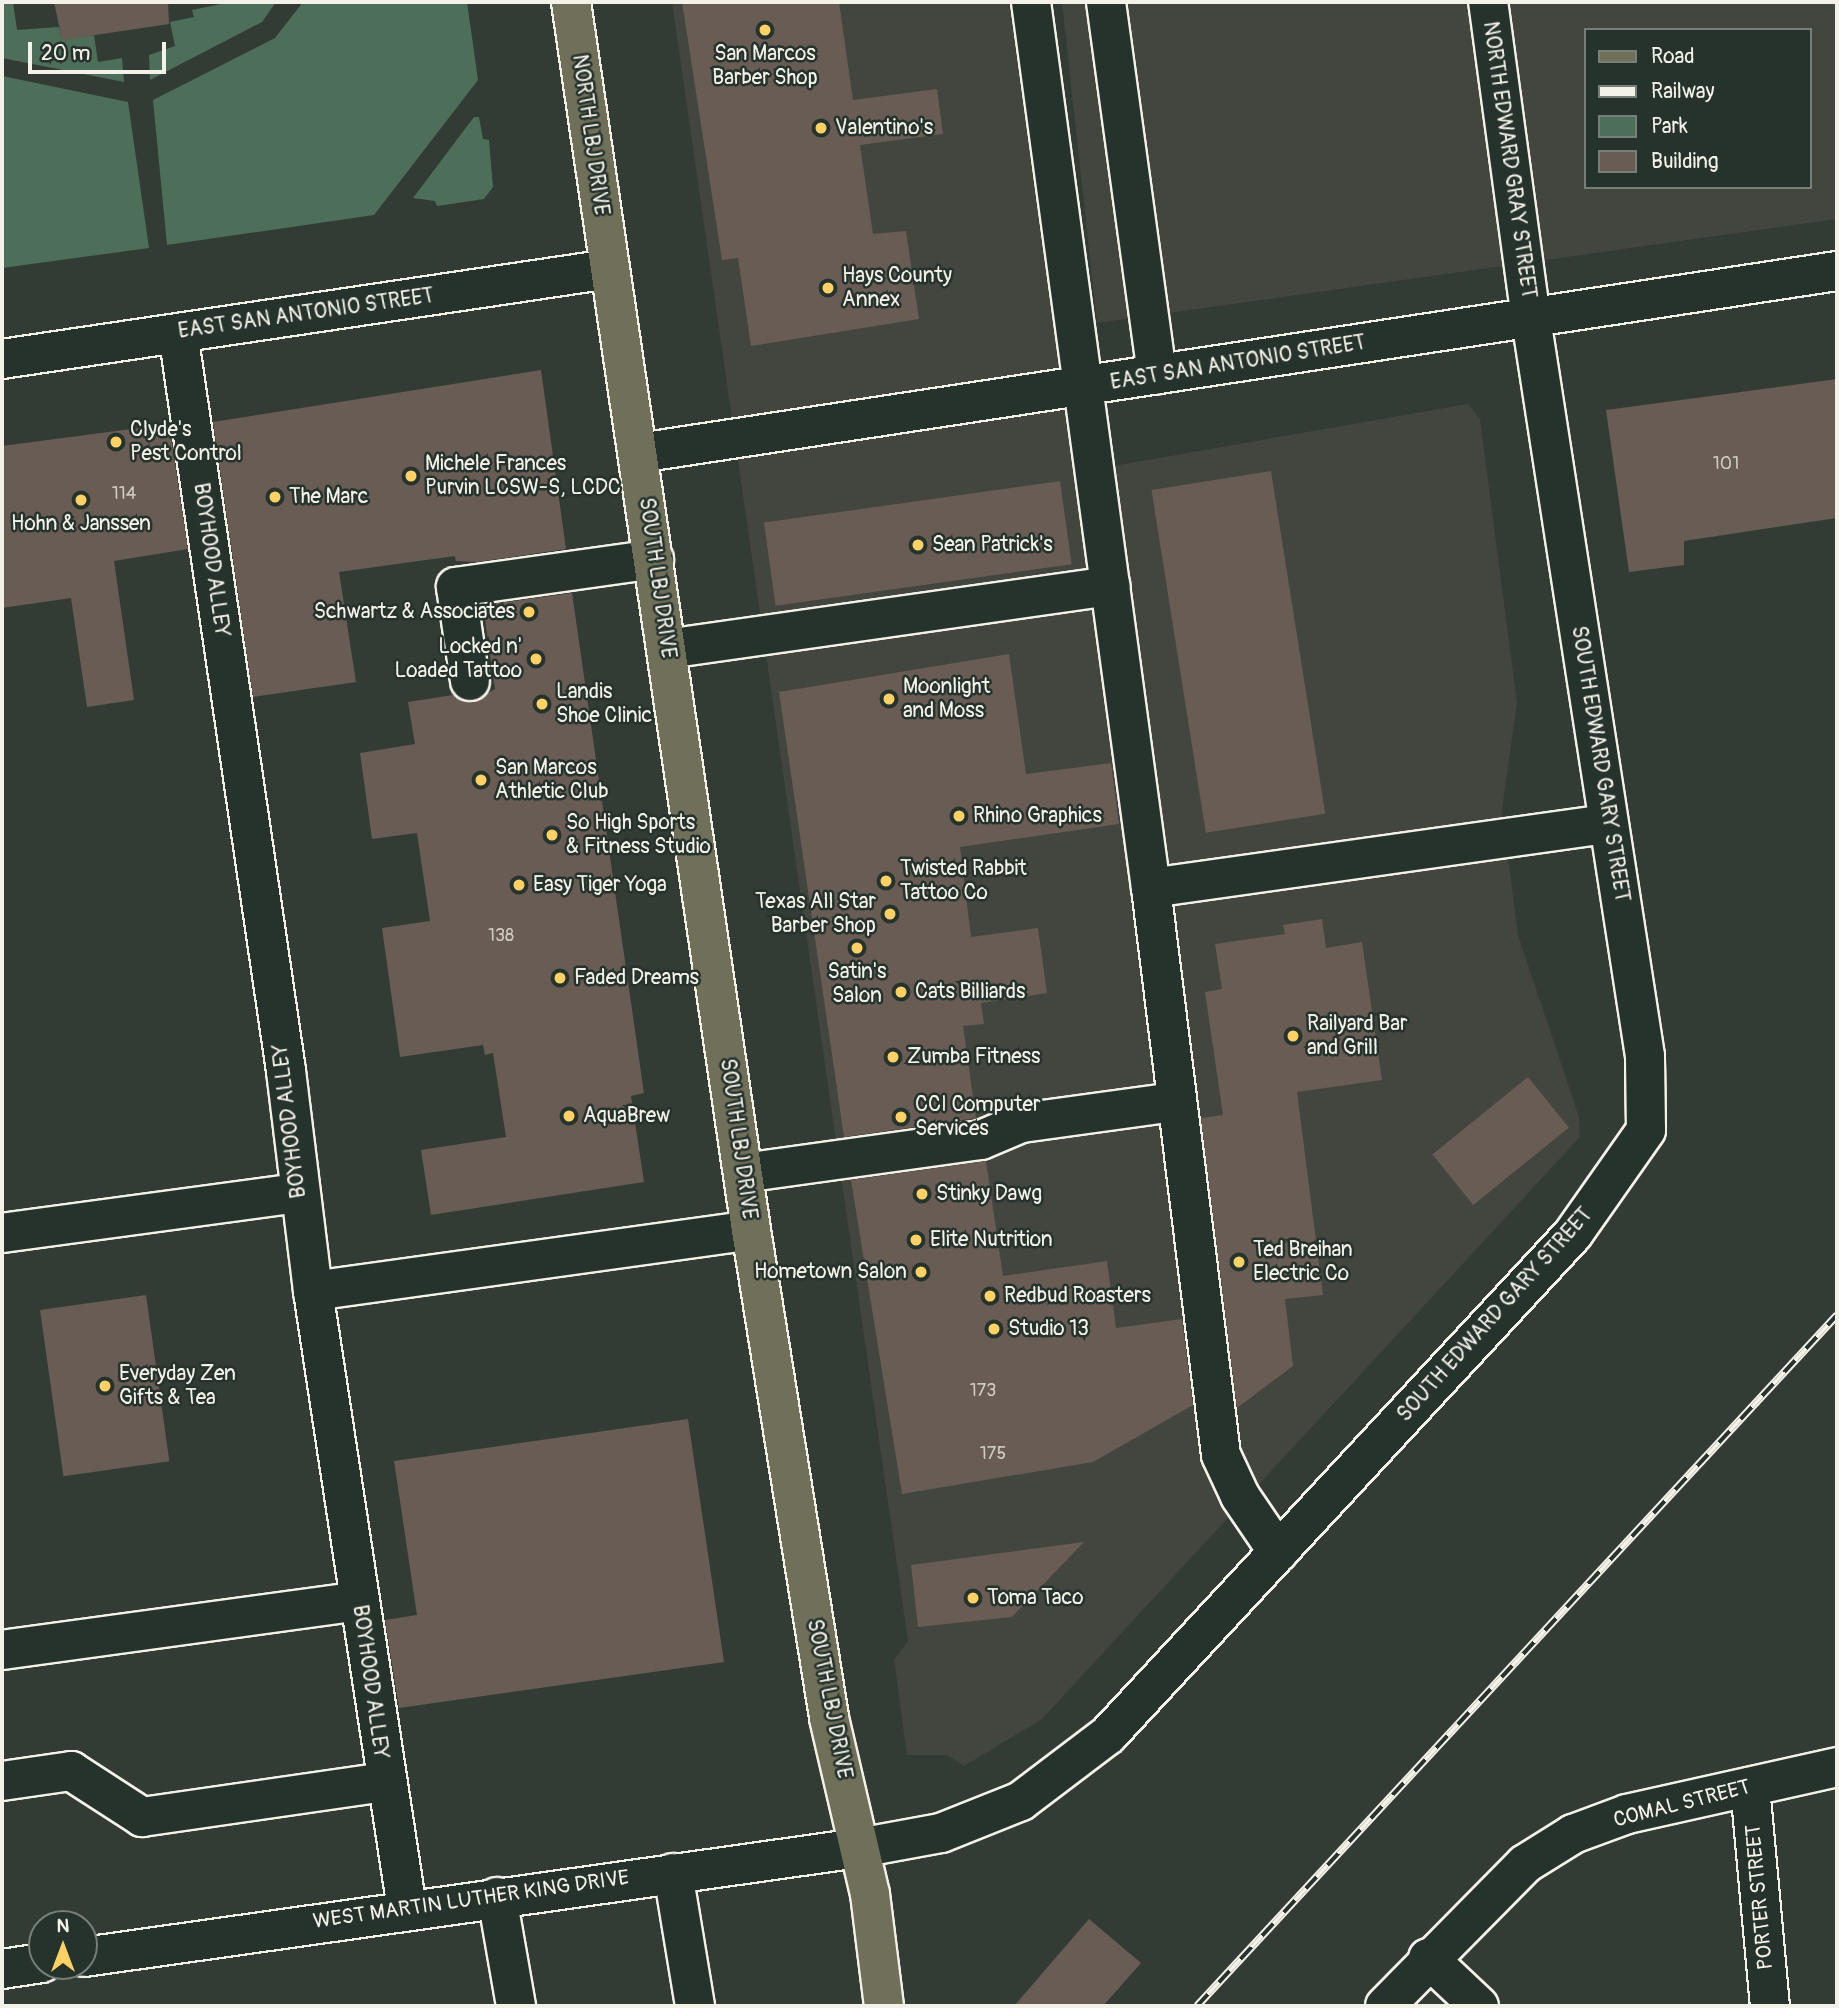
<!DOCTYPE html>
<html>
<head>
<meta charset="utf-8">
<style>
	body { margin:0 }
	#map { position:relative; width:1839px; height:2008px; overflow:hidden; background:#333b35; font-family:Pangolin,sans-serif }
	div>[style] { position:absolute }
	.built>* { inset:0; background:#43453f }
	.green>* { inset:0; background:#4d6f5a }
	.building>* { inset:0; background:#685c55; transform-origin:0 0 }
	.roads { filter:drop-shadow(2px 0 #f4f1e8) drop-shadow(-2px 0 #f4f1e8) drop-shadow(0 2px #f4f1e8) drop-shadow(0 -2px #f4f1e8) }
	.minor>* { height:38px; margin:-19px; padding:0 19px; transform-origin:19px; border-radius:19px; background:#26332d }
	.major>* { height:38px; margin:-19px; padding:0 19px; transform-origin:19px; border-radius:19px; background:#706f59 }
	.rail>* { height:8px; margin-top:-4px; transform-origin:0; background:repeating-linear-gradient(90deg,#26332d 0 16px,#f4f1e8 0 32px); box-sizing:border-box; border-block:2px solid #f4f1e8 }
	.dots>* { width:19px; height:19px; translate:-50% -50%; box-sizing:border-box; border:4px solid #26332d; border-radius:50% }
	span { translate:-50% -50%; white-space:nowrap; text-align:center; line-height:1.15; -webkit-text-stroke:5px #26332d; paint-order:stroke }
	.number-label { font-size:18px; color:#d1ccc3 }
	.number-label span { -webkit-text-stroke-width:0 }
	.poi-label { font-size:21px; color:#f4f1e8 }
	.left { translate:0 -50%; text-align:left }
	.right { translate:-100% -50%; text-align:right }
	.street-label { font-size:21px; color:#f4f1e8 }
	.frame { position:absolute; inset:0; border:4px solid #f4f1e8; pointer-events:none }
	.legend { position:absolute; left:1584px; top:28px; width:228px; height:161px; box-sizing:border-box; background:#26332d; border:2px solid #787f78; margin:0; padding:9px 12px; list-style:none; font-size:21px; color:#f4f1e8 }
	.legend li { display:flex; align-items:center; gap:14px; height:35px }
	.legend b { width:35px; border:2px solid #787f78 }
	.north { position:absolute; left:28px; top:1910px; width:70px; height:70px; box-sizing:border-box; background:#26332d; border:2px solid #787f78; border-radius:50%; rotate:0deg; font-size:19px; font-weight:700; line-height:28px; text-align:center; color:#f4f1e8 }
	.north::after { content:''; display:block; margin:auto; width:24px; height:32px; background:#ffd166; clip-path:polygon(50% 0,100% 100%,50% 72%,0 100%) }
	.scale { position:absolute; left:28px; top:42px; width:138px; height:32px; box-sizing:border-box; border:4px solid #f4f1e8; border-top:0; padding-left:9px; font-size:21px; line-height:24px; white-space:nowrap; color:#f4f1e8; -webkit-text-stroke:5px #26332d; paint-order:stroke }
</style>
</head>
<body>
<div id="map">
	<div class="built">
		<div style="clip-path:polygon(672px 2px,1009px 2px,1073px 473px,1468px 404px,1480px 419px,1517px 703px,1502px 810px,1518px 935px,1579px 1117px,1580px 1137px,1042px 1719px,964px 1766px,947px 1755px,907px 1755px,894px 1660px,908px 1641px)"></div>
		<div style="clip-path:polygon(evenodd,1062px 2px,1837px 2px,1837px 219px,1097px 323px,1062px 2px,1585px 30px,1809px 30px,1809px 187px,1585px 187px,1585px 30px)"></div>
	</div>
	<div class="green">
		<div style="clip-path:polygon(2px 2px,13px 2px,17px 30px,59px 27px,62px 39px,94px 35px,98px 62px,122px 58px,124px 82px,2px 58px)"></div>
		<div style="clip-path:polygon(231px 2px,276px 2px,262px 22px,150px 80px,149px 55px,175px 46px,170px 22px,194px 17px,192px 10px)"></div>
		<div style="clip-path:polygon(303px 2px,467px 2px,478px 80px,374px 215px,167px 245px,153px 100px,275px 38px)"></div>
		<div style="clip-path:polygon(2px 76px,128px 102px,149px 248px,2px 268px)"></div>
		<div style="clip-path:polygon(474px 117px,479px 117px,483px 139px,489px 140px,493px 187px,484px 199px,437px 206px,435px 201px,413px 198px)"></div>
	</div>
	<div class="building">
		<div style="clip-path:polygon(54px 2px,168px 2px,169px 24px,62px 40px)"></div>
		<div style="clip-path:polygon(682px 2px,839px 2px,853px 100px,937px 89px,943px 134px,860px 145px,873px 234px,906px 231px,919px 319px,751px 346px,738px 258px,722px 260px)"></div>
		<div style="clip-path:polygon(541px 370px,566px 549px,477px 562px,456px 561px,455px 556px,339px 572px,356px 682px,253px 697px,213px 422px)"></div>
		<div style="clip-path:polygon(1837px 379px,1837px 518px,1684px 541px,1684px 565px,1629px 572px,1606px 410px)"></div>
		<div style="clip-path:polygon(169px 424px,188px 549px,114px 561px,134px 700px,87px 707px,71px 598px,2px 608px,2px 446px)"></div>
		<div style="left:1271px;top:471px;width:347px;height:121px;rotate:81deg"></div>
		<div style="left:1060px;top:481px;width:84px;height:299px;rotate:82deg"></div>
		<div style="clip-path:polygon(572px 593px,644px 1093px,631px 1096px,644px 1182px,431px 1215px,421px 1150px,506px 1137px,493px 1053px,485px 1055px,483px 1045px,400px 1057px,382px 928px,430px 921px,417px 833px,372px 839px,360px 753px,415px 744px,408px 702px,453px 695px,474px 702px,495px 689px,483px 605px)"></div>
		<div style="clip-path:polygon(1009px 654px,1026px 774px,1111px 763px,1119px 824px,960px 847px,971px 937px,1038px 928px,1047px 993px,981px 1003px,984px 1024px,963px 1026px,976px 1118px,844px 1137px,779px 692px)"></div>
		<div style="clip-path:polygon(1322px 919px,1326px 948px,1362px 942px,1382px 1080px,1297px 1092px,1323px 1295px,1285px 1299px,1293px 1366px,1237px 1408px,1201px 1118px,1223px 1115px,1205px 992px,1222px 989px,1215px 944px,1285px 934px,1283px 925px)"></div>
		<div style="left:1528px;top:1077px;width:65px;height:123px;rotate:51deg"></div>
		<div style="clip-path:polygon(986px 1161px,1003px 1276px,1107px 1261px,1116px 1328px,1182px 1319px,1193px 1405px,1093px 1462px,902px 1494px,851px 1180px)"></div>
		<div style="left:146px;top:1295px;width:168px;height:107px;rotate:82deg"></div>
		<div style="clip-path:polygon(688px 1419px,724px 1662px,399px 1708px,385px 1620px,417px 1615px,394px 1461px)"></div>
		<div style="clip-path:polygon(1084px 1542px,1012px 1617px,918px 1627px,911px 1565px)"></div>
		<div style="clip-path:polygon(1089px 1919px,1141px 1963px,1103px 2006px,1014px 2006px)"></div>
	</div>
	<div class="roads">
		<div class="minor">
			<div style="left:1031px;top:2px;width:894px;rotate:82.29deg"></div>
			<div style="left:1151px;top:888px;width:571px;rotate:82.96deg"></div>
			<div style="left:1221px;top:1455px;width:45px;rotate:65.1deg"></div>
			<div style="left:1240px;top:1496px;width:68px;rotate:55.8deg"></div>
			<div style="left:1106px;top:2px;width:376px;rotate:82.2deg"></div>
			<div style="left:178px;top:333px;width:746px;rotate:81.67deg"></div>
			<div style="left:286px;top:1071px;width:222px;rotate:83deg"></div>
			<div style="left:313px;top:1291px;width:625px;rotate:81.35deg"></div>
			<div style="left:2px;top:359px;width:614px;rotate:-8.43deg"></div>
			<div style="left:639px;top:453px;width:1212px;rotate:-8.64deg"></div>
			<div style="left:667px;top:649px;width:448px;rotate:-8.1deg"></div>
			<div style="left:470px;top:681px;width:95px;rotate:-98.5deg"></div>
			<div style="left:456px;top:587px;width:200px;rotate:-8deg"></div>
			<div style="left:1151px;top:888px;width:462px;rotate:-8deg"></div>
			<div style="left:743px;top:1173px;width:240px;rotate:-7.9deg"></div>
			<div style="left:981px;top:1140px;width:43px;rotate:-23deg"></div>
			<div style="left:1021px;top:1123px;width:154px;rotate:-7.8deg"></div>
			<div style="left:2px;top:1233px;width:299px;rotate:-7.7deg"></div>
			<div style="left:313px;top:1291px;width:442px;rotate:-7.9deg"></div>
			<div style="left:2px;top:1650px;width:359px;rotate:-7.8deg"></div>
			<div style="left:2px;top:1781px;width:70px;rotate:-8.2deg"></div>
			<div style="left:71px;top:1771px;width:85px;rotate:32.9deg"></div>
			<div style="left:142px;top:1817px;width:245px;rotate:-8.2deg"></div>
			<div style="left:1750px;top:1787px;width:220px;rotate:84.8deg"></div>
			<div style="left:673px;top:1873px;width:135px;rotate:80.6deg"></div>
			<div style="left:497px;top:1897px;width:111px;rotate:80.1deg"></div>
			<div style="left:84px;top:1957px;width:783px;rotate:-8.01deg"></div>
			<div style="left:859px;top:1848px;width:83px;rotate:-10.4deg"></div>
			<div style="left:941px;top:1833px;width:86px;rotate:-21.8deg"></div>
			<div style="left:1021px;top:1801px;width:109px;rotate:-37.2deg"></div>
			<div style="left:1108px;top:1735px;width:684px;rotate:-47.13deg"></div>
			<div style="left:1573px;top:1234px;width:127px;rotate:-54.9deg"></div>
			<div style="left:1646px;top:1130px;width:74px;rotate:-90.8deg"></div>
			<div style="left:1645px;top:1056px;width:746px;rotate:-98.79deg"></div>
			<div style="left:1531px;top:319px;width:320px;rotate:-97.7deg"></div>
			<div style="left:1428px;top:1958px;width:70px;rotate:43.3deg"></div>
			<div style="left:2px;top:1969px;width:40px;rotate:-8.5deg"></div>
			<div style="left:1385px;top:2006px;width:199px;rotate:-45.4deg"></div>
			<div style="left:1525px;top:1864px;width:57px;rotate:-32deg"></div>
			<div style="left:1573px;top:1834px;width:58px;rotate:-20.3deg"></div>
			<div style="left:1627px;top:1814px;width:215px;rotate:-12.6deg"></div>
		</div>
		<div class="major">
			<div style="left:571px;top:2px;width:1241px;rotate:81.66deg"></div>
			<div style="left:751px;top:1230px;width:494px;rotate:80.9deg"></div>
			<div style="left:829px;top:1718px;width:181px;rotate:76.9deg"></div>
			<div style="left:870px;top:1894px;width:113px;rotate:82.9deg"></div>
		</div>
	</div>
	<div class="rail">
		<div style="left:1197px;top:2006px;width:942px;rotate:-47.19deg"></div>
	</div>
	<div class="dots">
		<div style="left:765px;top:30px;background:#ffd166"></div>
		<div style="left:821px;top:128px;background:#ffd166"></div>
		<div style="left:828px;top:288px;background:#ffd166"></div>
		<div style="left:116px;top:442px;background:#ffd166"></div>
		<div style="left:411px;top:476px;background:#ffd166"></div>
		<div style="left:275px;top:497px;background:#ffd166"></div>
		<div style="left:81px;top:500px;background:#ffd166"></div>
		<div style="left:918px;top:545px;background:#ffd166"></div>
		<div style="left:529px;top:612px;background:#ffd166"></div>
		<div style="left:536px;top:659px;background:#ffd166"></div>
		<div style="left:889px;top:699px;background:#ffd166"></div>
		<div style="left:542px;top:704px;background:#ffd166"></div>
		<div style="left:481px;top:780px;background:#ffd166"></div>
		<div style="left:959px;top:816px;background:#ffd166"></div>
		<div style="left:552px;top:835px;background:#ffd166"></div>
		<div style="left:886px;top:881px;background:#ffd166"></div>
		<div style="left:519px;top:885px;background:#ffd166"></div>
		<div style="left:890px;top:914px;background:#ffd166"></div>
		<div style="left:857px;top:948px;background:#ffd166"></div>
		<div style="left:560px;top:978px;background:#ffd166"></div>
		<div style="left:901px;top:992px;background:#ffd166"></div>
		<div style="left:1293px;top:1036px;background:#ffd166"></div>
		<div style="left:893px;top:1057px;background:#ffd166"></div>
		<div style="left:569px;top:1116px;background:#ffd166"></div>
		<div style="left:901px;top:1117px;background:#ffd166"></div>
		<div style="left:922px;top:1194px;background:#ffd166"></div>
		<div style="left:916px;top:1240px;background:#ffd166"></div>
		<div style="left:1239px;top:1262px;background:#ffd166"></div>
		<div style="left:921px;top:1272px;background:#ffd166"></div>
		<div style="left:990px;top:1296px;background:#ffd166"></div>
		<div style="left:994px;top:1329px;background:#ffd166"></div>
		<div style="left:105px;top:1386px;background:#ffd166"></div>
		<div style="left:973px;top:1598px;background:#ffd166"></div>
	</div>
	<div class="number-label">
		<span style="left:1726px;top:464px">101</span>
		<span style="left:124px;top:494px">114</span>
		<span style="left:501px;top:936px">138</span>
		<span style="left:983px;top:1391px">173</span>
		<span style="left:993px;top:1454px">175</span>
	</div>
	<div class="poi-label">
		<span style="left:765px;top:66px">San Marcos<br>Barber Shop</span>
		<span class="left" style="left:835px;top:128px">Valentino's</span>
		<span class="left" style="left:842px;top:288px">Hays County<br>Annex</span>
		<span class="left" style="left:130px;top:442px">Clyde's<br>Pest Control</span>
		<span class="left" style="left:425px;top:476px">Michele Frances<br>Purvin LCSW-S, LCDC</span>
		<span class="left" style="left:289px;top:497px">The Marc</span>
		<span style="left:81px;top:524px">Hohn &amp; Janssen</span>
		<span class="left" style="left:932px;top:545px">Sean Patrick's</span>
		<span class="right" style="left:515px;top:612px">Schwartz &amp; Associates</span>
		<span class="right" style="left:522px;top:659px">Locked n'<br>Loaded Tattoo</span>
		<span class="left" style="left:903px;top:699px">Moonlight<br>and Moss</span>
		<span class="left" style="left:556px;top:704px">Landis<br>Shoe Clinic</span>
		<span class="left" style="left:495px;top:780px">San Marcos<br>Athletic Club</span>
		<span class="left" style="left:973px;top:816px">Rhino Graphics</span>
		<span class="left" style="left:566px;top:835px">So High Sports<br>&amp; Fitness Studio</span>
		<span class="left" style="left:900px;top:881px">Twisted Rabbit<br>Tattoo Co</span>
		<span class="left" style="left:533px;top:885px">Easy Tiger Yoga</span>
		<span class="right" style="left:876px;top:914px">Texas All Star<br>Barber Shop</span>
		<span style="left:857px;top:984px">Satin's<br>Salon</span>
		<span class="left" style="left:574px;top:978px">Faded Dreams</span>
		<span class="left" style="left:915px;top:992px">Cats Billiards</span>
		<span class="left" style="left:1307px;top:1036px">Railyard Bar<br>and Grill</span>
		<span class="left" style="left:907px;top:1057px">Zumba Fitness</span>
		<span class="left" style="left:915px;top:1117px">CCI Computer<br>Services</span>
		<span class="left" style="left:583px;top:1116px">AquaBrew</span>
		<span class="left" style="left:936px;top:1194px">Stinky Dawg</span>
		<span class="left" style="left:930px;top:1240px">Elite Nutrition</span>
		<span class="left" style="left:1253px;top:1262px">Ted Breihan<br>Electric Co</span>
		<span class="right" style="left:907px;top:1272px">Hometown Salon</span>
		<span class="left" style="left:1004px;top:1296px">Redbud Roasters</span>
		<span class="left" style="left:1008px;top:1329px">Studio 13</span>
		<span class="left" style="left:119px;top:1386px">Everyday Zen<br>Gifts &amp; Tea</span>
		<span class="left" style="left:987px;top:1598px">Toma Taco</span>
	</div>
	<div class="street-label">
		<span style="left:590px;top:135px;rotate:82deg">NORTH LBJ DRIVE</span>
		<span style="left:1509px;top:160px;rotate:82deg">NORTH EDWARD GRAY STREET</span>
		<span style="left:306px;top:314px;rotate:-8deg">EAST SAN ANTONIO STREET</span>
		<span style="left:1238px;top:363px;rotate:-9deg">EAST SAN ANTONIO STREET</span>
		<span style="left:211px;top:560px;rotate:82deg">BOYHOOD ALLEY</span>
		<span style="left:657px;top:578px;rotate:82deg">SOUTH LBJ DRIVE</span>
		<span style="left:1600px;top:764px;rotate:81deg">SOUTH EDWARD GARY STREET</span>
		<span style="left:290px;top:1121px;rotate:-97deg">BOYHOOD ALLEY</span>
		<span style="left:738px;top:1139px;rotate:82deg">SOUTH LBJ DRIVE</span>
		<span style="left:1495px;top:1315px;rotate:-48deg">SOUTH EDWARD GARY STREET</span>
		<span style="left:370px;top:1682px;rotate:82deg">BOYHOOD ALLEY</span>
		<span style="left:829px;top:1699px;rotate:79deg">SOUTH LBJ DRIVE</span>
		<span style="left:1682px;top:1804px;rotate:-14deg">COMAL STREET</span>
		<span style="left:1760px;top:1897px;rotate:-95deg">PORTER STREET</span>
		<span style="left:471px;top:1900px;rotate:-8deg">WEST MARTIN LUTHER KING DRIVE</span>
	</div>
	<div class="frame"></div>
	<ul class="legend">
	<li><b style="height:9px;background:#706f59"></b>Road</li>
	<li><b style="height:9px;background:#f4f1e8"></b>Railway</li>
	<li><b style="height:19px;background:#4d6f5a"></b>Park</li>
	<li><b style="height:19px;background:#685c55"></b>Building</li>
	</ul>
	<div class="north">N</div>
	<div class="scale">20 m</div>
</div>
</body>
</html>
